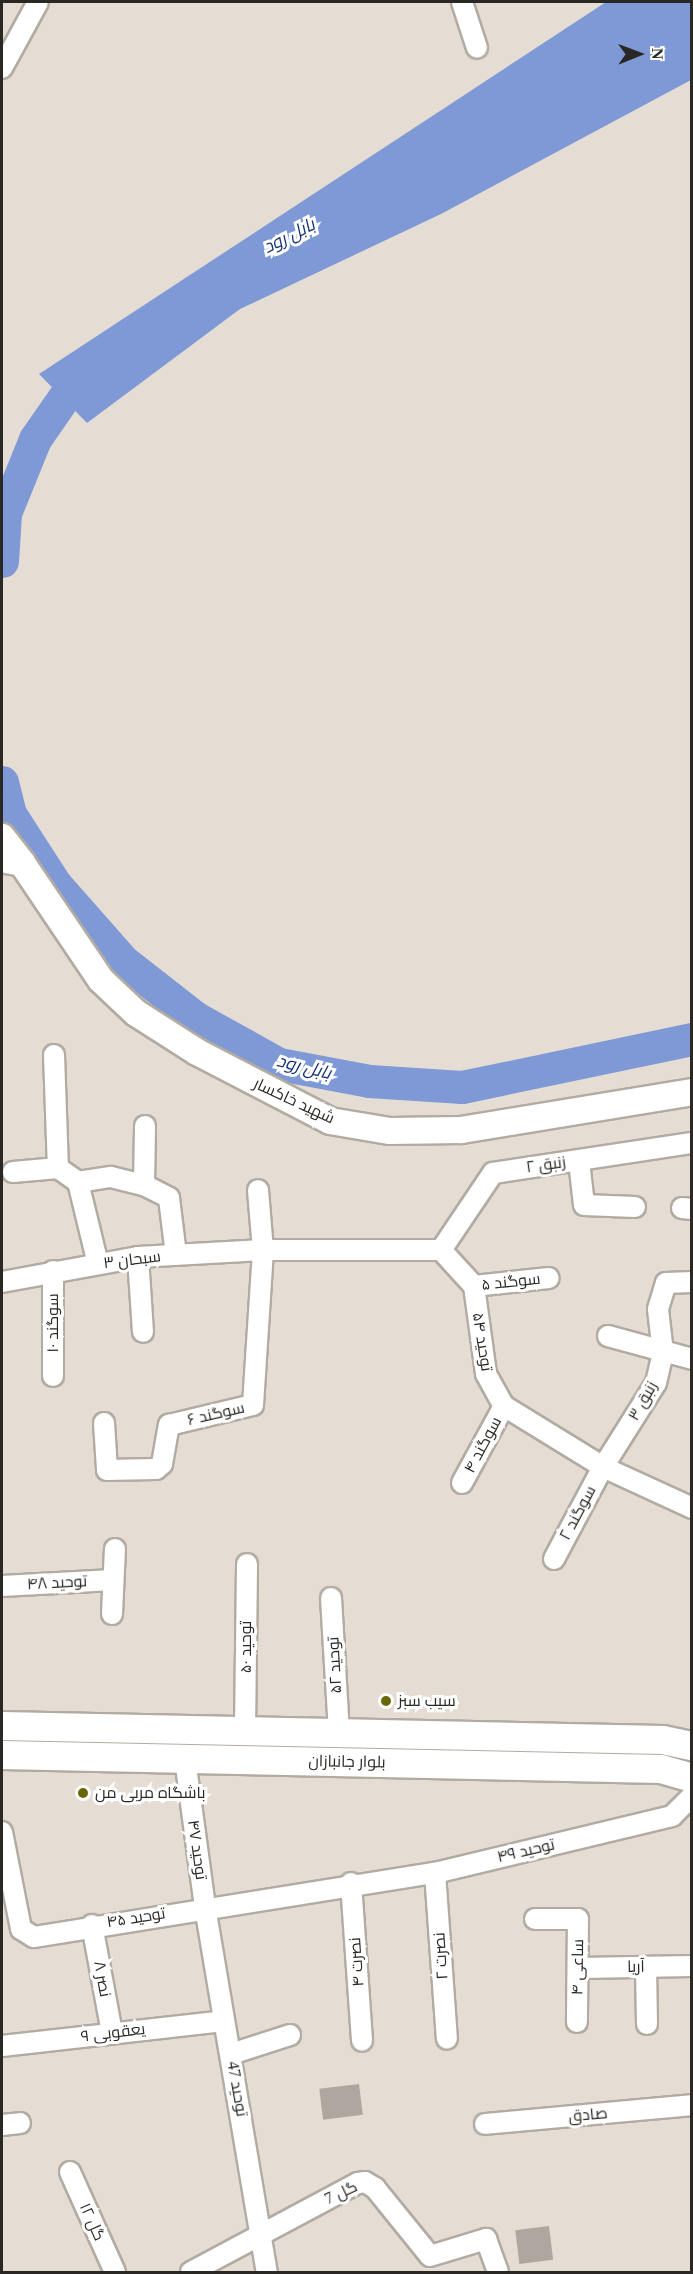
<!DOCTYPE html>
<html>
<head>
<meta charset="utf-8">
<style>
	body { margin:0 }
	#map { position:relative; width:693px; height:2274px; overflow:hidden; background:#e5ddd4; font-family:"Times New Roman",Cairo,serif }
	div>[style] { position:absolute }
	.water>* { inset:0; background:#7e99d5 }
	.river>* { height:33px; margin:-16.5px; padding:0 16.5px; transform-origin:16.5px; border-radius:16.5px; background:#7e99d5 }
	.building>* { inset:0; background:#afa79f; transform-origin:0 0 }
	.roads { filter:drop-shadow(2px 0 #b2aba2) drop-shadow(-2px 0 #b2aba2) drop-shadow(0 2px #b2aba2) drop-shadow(0 -2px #b2aba2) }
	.minor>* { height:20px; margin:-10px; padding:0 10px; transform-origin:10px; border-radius:10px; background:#fff }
	.major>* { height:26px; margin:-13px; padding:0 13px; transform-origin:13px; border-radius:13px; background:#fff }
	.highway>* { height:28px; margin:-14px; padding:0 14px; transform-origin:14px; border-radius:14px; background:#fff }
	.dots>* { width:16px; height:16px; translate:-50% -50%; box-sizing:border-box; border:3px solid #fff; border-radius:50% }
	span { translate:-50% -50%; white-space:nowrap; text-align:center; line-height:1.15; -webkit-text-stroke:6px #fff; paint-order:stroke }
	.street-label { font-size:16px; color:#2a2824 }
	.poi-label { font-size:16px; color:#2a2824 }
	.left { translate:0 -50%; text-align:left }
	.water-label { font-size:18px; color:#173176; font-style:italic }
	.frame { position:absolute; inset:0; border:3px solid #2a2824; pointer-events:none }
	.north { position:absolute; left:609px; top:24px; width:60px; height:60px; -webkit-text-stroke:4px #fff; paint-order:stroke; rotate:89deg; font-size:16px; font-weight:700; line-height:24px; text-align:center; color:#2a2824 }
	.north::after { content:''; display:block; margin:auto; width:21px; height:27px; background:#2a2824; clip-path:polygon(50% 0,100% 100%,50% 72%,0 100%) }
</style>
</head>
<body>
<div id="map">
	<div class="water">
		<div style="clip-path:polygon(606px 2px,691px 2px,691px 80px,441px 214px,240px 309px,87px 423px,39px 374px)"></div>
	</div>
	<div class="river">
		<div style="left:2px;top:561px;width:48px;rotate:-86.4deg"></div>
		<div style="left:5px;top:513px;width:80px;rotate:-67.9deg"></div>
		<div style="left:35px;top:439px;width:72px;rotate:-55.2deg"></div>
		<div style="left:76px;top:380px;width:23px;rotate:-38deg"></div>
		<div style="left:2px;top:782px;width:33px;rotate:76deg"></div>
		<div style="left:10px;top:814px;width:85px;rotate:57.1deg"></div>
		<div style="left:56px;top:885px;width:101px;rotate:48.6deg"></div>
		<div style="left:123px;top:961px;width:93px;rotate:38deg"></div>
		<div style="left:196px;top:1018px;width:95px;rotate:29deg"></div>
		<div style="left:279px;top:1064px;width:92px;rotate:10.7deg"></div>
		<div style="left:369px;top:1081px;width:93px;rotate:3.7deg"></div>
		<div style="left:462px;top:1087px;width:235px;rotate:-11.8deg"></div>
	</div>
	<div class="building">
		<div style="left:359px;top:2084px;width:31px;height:40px;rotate:83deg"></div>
		<div style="left:549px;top:2226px;width:34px;height:34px;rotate:83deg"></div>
	</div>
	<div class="roads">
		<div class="minor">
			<div style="left:462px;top:2px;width:48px;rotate:71.9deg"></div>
			<div style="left:2px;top:68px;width:75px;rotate:-61.4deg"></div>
			<div style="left:54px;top:1055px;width:113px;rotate:88deg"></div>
			<div style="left:579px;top:1161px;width:44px;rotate:83.5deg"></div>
			<div style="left:584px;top:1205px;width:51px;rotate:2.2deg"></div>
			<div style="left:13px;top:1172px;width:45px;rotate:-5.1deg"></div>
			<div style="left:58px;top:1168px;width:24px;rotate:35deg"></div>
			<div style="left:78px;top:1182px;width:33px;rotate:-9deg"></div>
			<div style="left:111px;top:1177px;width:34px;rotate:14deg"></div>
			<div style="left:144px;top:1185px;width:28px;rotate:27deg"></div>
			<div style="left:169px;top:1198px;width:57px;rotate:83deg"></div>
			<div style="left:78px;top:1182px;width:84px;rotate:76.3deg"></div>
			<div style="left:144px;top:1185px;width:59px;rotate:-89deg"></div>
			<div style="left:682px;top:1208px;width:10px;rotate:6deg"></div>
			<div style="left:441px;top:1250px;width:93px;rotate:-56deg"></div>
			<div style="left:493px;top:1173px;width:201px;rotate:-8.6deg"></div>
			<div style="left:138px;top:1257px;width:75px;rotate:86.2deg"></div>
			<div style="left:53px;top:1271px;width:105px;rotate:90deg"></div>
			<div style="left:2px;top:1282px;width:138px;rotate:-10.4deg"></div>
			<div style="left:138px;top:1257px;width:125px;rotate:-3.2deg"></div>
			<div style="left:263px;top:1250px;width:178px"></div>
			<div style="left:441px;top:1250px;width:49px;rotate:47.5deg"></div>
			<div style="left:474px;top:1286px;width:89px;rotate:82.2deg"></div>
			<div style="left:486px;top:1374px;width:37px;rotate:61deg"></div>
			<div style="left:504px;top:1406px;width:116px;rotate:31.6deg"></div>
			<div style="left:603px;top:1467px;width:98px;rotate:24.7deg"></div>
			<div style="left:474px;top:1286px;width:75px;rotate:-6.1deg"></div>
			<div style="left:608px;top:1336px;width:87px;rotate:15.3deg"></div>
			<div style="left:104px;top:1423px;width:47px;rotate:86.3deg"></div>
			<div style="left:107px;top:1470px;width:49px;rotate:-1.2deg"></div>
			<div style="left:156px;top:1469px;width:8px;rotate:-40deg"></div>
			<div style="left:162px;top:1464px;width:40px;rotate:-80deg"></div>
			<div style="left:169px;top:1425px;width:86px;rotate:-13.4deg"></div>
			<div style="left:253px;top:1405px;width:155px;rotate:-86.3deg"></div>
			<div style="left:263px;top:1250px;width:60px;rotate:-94.8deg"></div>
			<div style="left:462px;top:1483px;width:88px;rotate:-61.4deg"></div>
			<div style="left:554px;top:1559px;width:104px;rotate:-62deg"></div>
			<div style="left:603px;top:1467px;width:99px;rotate:-57.8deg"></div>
			<div style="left:656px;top:1383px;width:31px;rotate:-77deg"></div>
			<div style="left:663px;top:1353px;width:44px;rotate:-96.5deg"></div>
			<div style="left:658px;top:1309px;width:27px;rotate:-73deg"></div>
			<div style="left:666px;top:1283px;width:26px;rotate:-2deg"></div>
			<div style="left:2px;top:1586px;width:111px;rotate:-3.1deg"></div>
			<div style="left:331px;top:1598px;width:134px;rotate:86.6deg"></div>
			<div style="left:112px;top:1614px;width:65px;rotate:-87.4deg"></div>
			<div style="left:245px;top:1730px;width:166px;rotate:-89.3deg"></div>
			<div style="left:185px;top:1759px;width:149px;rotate:82.3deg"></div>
			<div style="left:205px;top:1907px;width:370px;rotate:80.4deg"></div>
			<div style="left:2px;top:1832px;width:99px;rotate:78.9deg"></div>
			<div style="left:21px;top:1929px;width:15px;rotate:32deg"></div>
			<div style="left:34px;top:1937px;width:406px;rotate:-9.1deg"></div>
			<div style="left:435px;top:1873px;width:244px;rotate:-13.5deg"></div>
			<div style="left:672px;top:1816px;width:28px;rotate:-45deg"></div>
			<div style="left:435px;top:1873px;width:166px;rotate:85.9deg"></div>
			<div style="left:351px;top:1883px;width:158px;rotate:86deg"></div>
			<div style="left:535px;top:1919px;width:43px"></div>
			<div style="left:578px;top:1919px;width:103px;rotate:90.6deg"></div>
			<div style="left:92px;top:1925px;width:110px;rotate:79.5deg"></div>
			<div style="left:646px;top:1967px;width:57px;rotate:89deg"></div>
			<div style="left:580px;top:1968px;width:112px;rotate:-1deg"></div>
			<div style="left:2px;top:2046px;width:223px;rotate:-6.4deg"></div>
			<div style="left:231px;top:2054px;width:62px;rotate:-17.9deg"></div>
			<div style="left:485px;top:2124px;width:208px;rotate:-5.2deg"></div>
			<div style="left:2px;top:2125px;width:18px;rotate:-6deg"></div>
			<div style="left:70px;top:2172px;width:110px;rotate:65.8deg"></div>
			<div style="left:191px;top:2272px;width:189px;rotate:-28.1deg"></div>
			<div style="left:358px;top:2183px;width:7px;rotate:-8deg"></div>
			<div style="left:365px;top:2182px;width:12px;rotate:31deg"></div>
			<div style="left:375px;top:2188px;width:87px;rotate:51deg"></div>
			<div style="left:430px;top:2256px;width:59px;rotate:-16.9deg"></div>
			<div style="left:486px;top:2239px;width:35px;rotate:70deg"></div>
		</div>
		<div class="major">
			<div style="left:2px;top:837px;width:33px;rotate:52deg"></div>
			<div style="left:22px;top:863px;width:20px;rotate:-169deg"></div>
			<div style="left:22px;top:863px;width:141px;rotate:56deg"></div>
			<div style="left:101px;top:980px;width:48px;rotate:43.3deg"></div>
			<div style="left:136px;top:1013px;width:72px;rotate:32.6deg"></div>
			<div style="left:197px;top:1052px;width:150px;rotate:27.4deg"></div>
			<div style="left:330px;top:1121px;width:61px;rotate:9.5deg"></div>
			<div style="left:390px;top:1131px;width:71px;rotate:-0.8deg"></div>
			<div style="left:461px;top:1130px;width:234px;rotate:-9.3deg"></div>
		</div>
		<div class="highway">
			<div style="left:2px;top:1726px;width:661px;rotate:1.21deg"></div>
			<div style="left:663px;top:1740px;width:30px;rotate:12deg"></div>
			<div style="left:2px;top:1755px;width:659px;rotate:1.22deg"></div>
			<div style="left:661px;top:1769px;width:32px;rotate:16deg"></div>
		</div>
	</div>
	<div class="dots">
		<div style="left:386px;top:1701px;background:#696700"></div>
		<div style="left:83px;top:1793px;background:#696700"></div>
	</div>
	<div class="street-label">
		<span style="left:294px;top:1101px;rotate:25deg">شهید خاکسار</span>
		<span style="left:546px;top:1165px;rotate:-8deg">زنبق ۲</span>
		<span style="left:132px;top:1260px;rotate:-7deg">سبحان ۳</span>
		<span style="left:511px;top:1282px;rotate:-6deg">سوگند ۵</span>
		<span style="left:53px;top:1323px;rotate:-90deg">سوگند ۱۰</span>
		<span style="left:482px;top:1342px;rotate:81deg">توحید ۵۴</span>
		<span style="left:643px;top:1401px;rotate:-60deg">زنبق ۳</span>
		<span style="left:216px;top:1414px;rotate:-13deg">سوگند ۶</span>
		<span style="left:483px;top:1445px;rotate:-62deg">سوگند ۴</span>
		<span style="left:578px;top:1513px;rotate:-62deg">سوگند ۲</span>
		<span style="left:57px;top:1583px;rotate:-3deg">توحید ۴۸</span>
		<span style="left:246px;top:1647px;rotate:-90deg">توحید ۵۰</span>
		<span style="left:335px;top:1665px;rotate:-93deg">توحید ۵۲</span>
		<span style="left:347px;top:1762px;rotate:1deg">بلوار جانبازان</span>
		<span style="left:197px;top:1850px;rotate:82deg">توحید ۴۷</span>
		<span style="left:526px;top:1851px;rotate:-13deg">توحید ۴۹</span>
		<span style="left:136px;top:1918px;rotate:-9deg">توحید ۴۵</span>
		<span style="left:441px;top:1956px;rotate:-94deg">نصرت ۲</span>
		<span style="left:357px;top:1962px;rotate:-94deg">نصرت ۴</span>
		<span style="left:578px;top:1967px;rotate:-89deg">ساعی ۴</span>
		<span style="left:636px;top:1967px;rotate:-1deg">آریا</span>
		<span style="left:102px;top:1979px;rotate:80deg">نصر ۸</span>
		<span style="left:113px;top:2033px;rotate:-7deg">یعقوبی ۹</span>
		<span style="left:237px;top:2089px;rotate:80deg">توحید 47</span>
		<span style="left:588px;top:2115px;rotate:-5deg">صادق</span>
		<span style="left:341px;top:2193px;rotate:-25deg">گل 7</span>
		<span style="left:92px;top:2222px;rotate:66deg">گل ۱۲</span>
	</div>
	<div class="poi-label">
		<span class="left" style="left:398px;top:1701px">سیب سبز</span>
		<span class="left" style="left:95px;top:1793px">باشگاه مربی من</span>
	</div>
	<div class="water-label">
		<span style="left:289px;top:236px;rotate:-27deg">بابل رود</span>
		<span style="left:304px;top:1067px;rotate:14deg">بابل رود</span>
	</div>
	<div class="frame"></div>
	<div class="north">N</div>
</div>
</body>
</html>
